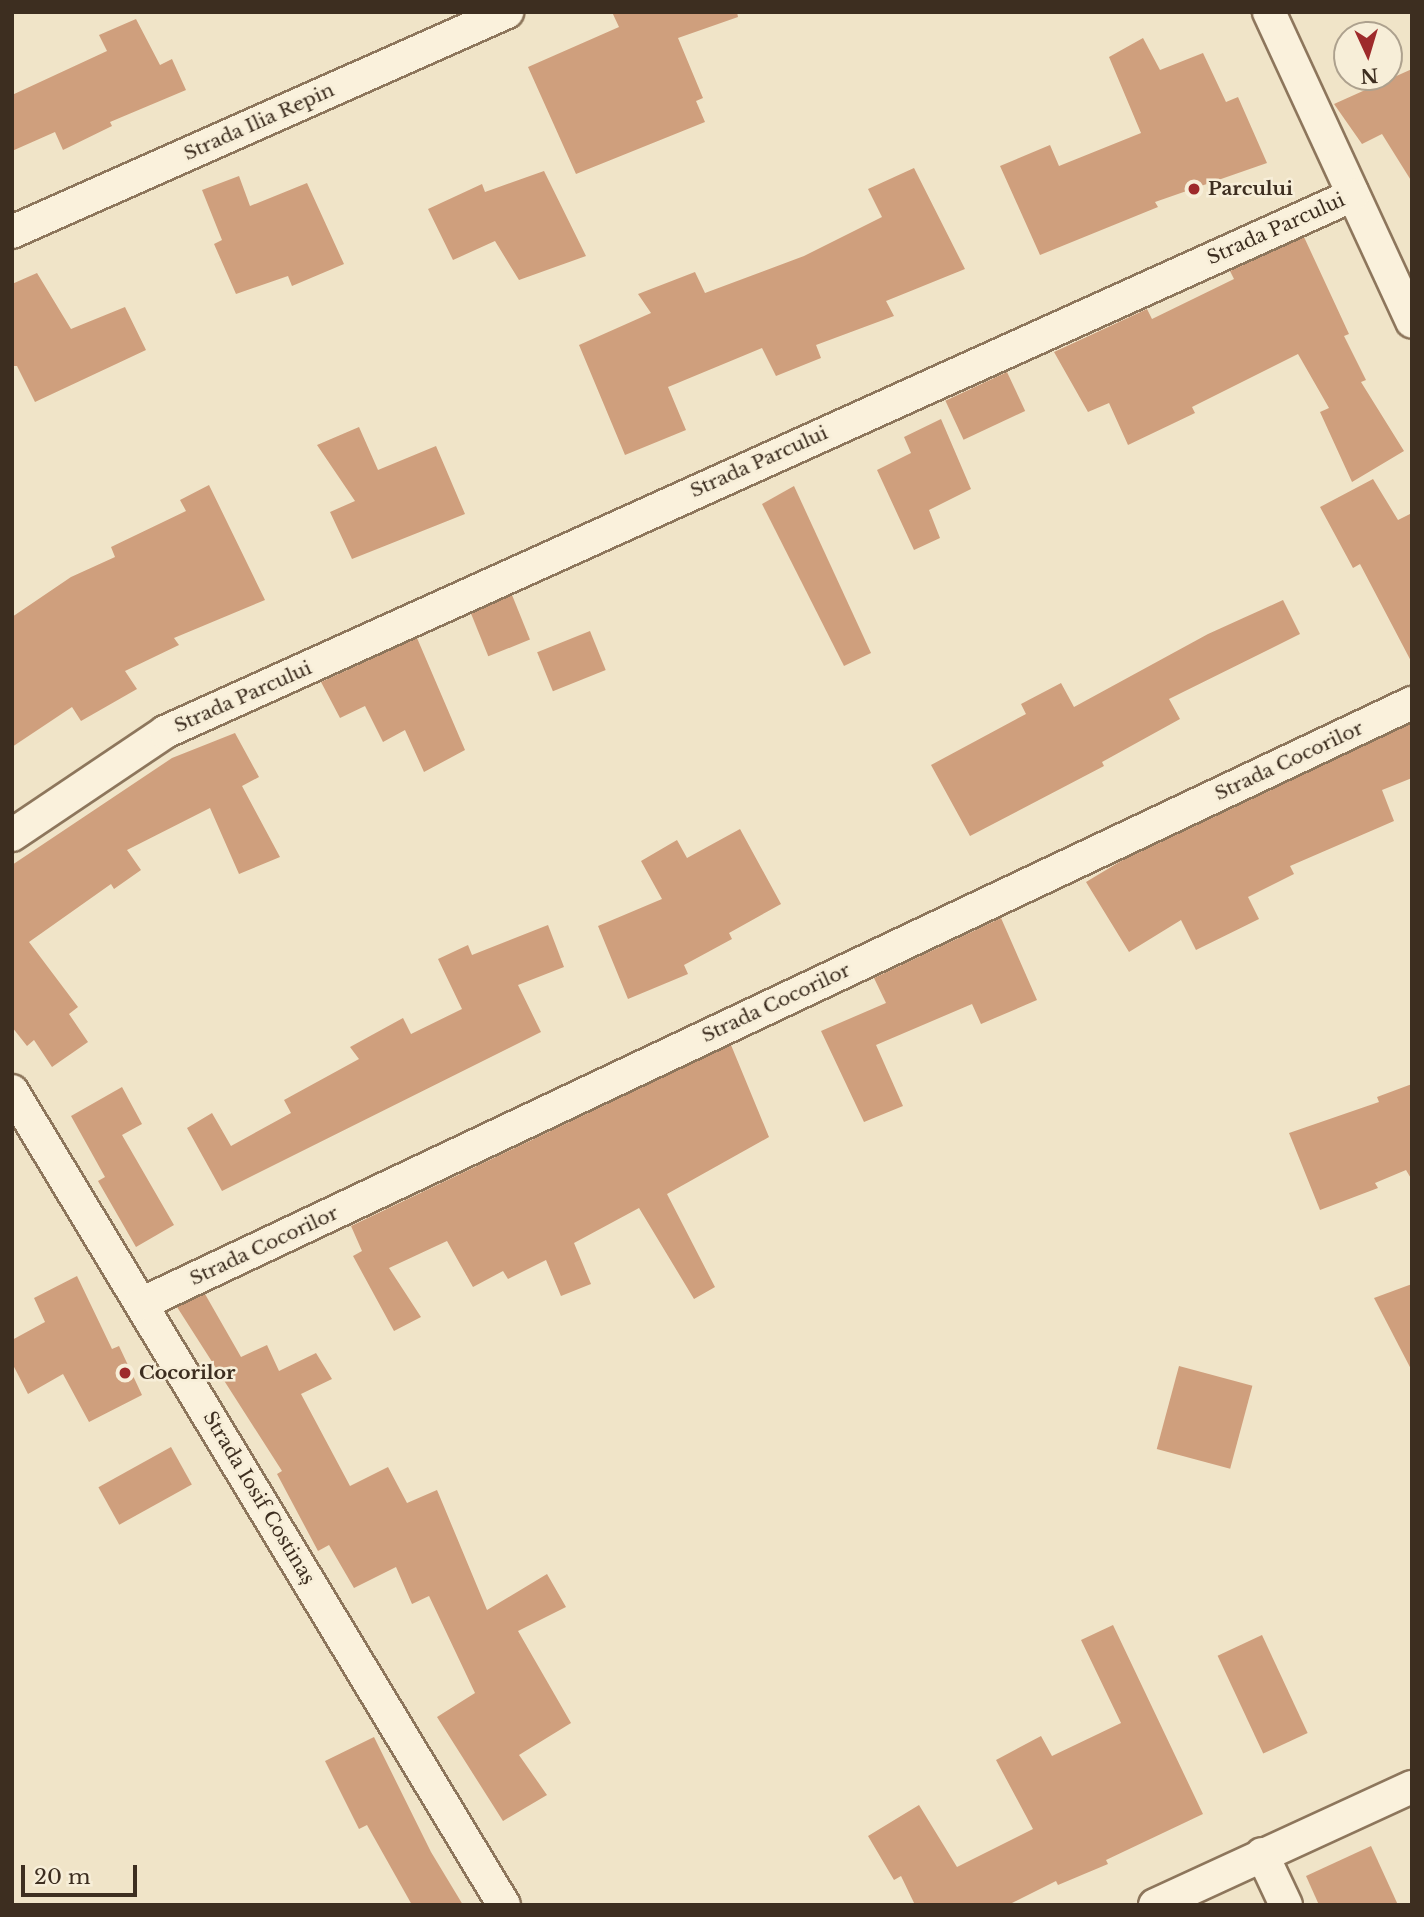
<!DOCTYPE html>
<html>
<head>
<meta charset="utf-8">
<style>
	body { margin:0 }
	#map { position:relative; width:1424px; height:1917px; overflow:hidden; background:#f0e4c8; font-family:"Libre Baskerville",serif }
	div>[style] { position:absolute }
	.building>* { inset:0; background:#cf9f7d; transform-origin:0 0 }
	.roads { filter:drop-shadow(2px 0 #8d765c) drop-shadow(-2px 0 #8d765c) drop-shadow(0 2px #8d765c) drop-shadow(0 -2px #8d765c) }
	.minor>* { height:32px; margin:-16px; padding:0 16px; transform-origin:16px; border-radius:16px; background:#faf1dc }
	.dots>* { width:19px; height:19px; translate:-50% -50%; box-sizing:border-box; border:4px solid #f7eed8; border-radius:50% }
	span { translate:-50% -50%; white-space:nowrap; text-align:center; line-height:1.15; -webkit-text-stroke:5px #f7eed8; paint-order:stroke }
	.street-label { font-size:19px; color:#3d2e20 }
	.poi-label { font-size:19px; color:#3d2e20; font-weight:700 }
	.left { translate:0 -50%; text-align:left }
	.frame { position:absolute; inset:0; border:14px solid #3d2e20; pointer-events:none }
	.north { position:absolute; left:1333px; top:21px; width:70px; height:70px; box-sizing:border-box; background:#f7eed8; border:2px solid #ada18e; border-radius:50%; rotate:176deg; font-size:19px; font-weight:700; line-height:28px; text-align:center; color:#3d2e20 }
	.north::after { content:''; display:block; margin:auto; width:24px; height:32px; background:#9e2a2b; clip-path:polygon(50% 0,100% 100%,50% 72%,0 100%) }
	.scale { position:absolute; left:21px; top:1865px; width:116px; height:32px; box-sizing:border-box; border:4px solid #3d2e20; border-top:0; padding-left:9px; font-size:21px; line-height:24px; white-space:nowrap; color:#3d2e20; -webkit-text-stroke:5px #f7eed8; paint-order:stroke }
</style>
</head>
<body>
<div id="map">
	<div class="building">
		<div style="clip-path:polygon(612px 12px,737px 12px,738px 17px,678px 38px,703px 98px,696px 101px,705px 122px,576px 174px,528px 67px,619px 27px)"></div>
		<div style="clip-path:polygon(136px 19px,160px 65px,172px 59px,186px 90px,110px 122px,112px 126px,63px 150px,55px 132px,12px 151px,12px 95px,107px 51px,99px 35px)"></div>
		<div style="clip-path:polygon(1143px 38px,1160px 70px,1203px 53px,1226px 102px,1238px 97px,1267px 163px,1155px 202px,1158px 207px,1040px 255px,1000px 166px,1050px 145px,1059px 166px,1141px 133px,1109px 57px)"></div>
		<div style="clip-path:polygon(1412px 69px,1412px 182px,1382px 134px,1362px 144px,1334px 104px)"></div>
		<div style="clip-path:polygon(914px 168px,965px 269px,886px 301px,894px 316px,816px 345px,821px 358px,776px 376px,762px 348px,668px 387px,686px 430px,625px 455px,579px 345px,651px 313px,638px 294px,695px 272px,705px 293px,804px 256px,882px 217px,868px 189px)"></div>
		<div style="clip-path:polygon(544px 171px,586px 256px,519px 280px,495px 241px,453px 260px,428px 209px,482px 184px,485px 192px)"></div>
		<div style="clip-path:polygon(239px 176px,250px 206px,307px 183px,344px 264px,292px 286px,288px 276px,236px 294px,214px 244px,222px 240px,202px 190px)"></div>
		<div style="clip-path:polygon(1304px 237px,1349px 334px,1344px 336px,1366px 380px,1361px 382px,1404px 451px,1352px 482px,1320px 412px,1329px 408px,1298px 354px,1192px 407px,1195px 413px,1128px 445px,1109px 403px,1088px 412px,1054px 352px,1147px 309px,1152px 319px,1234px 279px,1230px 271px)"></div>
		<div style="clip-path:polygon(37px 273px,71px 329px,125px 307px,146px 350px,35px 402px,17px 366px,12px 366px,12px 284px)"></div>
		<div style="left:1007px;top:372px;width:43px;height:68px;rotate:65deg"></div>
		<div style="clip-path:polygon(941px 419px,971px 489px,929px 510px,940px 538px,914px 550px,877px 470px,911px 453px,904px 437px)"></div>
		<div style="clip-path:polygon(359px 427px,378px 470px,436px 446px,465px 514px,352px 559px,330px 512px,355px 501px,317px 445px)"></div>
		<div style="clip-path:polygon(1373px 479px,1398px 520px,1412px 513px,1412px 663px,1360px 564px,1353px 568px,1320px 507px)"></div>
		<div style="clip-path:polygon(209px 485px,265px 600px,174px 638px,179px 645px,125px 671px,137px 689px,81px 721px,72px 707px,12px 747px,12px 617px,71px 577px,115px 557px,111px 547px,186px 511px,180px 500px)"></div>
		<div style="clip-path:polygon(794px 486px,871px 653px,844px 666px,762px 504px)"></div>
		<div style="left:512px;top:595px;width:48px;height:45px;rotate:68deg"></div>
		<div style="clip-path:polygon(1283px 600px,1300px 634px,1169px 699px,1180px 719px,1102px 762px,1104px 766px,970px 836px,931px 765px,1026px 714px,1021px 704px,1061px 683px,1074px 707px,1208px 634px)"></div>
		<div style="left:590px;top:631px;width:42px;height:57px;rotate:68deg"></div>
		<div style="clip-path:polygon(417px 638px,465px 750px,424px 772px,405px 730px,383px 742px,365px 706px,340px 718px,321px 682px)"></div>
		<div style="clip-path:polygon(1412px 723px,1412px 778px,1382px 790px,1394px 821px,1290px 866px,1294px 874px,1248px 897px,1259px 919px,1196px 950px,1181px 920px,1129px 952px,1086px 882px,1121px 861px)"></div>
		<div style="clip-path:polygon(235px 733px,259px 777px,242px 786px,280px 857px,239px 874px,210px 808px,127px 850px,141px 870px,114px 889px,111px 884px,29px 942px,78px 1007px,69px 1014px,88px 1042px,52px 1067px,34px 1040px,27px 1046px,12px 1027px,12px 865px,172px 758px)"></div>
		<div style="clip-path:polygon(740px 829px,781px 904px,729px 933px,732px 939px,684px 965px,688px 974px,628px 999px,598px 926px,662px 899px,641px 861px,677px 840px,687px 858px)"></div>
		<div style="clip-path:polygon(1001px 918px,1037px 1000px,981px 1024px,972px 1004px,876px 1045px,903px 1106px,864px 1122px,821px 1031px,886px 1003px,874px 978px)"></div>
		<div style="clip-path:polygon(548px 925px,564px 967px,518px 985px,541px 1032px,222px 1191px,187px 1128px,212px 1113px,231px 1146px,291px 1113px,284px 1100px,359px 1059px,350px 1047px,403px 1018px,411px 1034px,462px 1009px,438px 959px,468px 945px,472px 955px)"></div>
		<div style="clip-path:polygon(731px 1045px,769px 1137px,667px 1194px,715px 1287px,694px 1299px,639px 1208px,574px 1243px,591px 1284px,561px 1296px,546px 1260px,508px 1279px,503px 1271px,473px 1287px,447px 1241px,389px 1268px,421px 1317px,394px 1331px,353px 1256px,362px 1251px,351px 1226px)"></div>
		<div style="clip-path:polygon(1412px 1084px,1412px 1180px,1406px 1170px,1375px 1183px,1378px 1188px,1320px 1210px,1289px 1133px,1379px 1102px,1377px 1097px)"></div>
		<div style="clip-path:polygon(122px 1087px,142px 1124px,122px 1135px,174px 1225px,136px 1247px,98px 1181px,105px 1177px,71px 1116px)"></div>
		<div style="clip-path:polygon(77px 1276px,112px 1349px,119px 1346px,142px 1395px,89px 1422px,63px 1374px,28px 1394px,12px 1363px,12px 1340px,45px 1322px,34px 1298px)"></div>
		<div style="clip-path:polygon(1412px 1284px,1412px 1371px,1374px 1298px)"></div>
		<div style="clip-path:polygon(205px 1294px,241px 1357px,267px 1345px,279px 1371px,316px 1353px,332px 1379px,301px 1394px,350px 1486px,388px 1467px,407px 1503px,437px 1490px,487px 1610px,547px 1574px,566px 1607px,518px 1631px,571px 1723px,519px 1755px,547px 1795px,503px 1821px,437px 1717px,475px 1693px,429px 1596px,412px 1604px,396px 1567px,354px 1588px,329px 1545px,318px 1551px,277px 1474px,282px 1471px,177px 1307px)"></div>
		<div style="left:1179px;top:1366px;width:76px;height:86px;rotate:15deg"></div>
		<div style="left:171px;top:1447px;width:43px;height:83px;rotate:61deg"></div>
		<div style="clip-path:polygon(1113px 1625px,1203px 1814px,1106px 1860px,1108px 1864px,1058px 1885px,1056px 1881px,1008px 1905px,915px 1905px,901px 1876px,894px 1880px,868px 1836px,919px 1805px,957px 1867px,1033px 1829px,996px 1760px,1041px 1736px,1052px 1756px,1121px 1723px,1081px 1640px)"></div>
		<div style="left:1262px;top:1635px;width:108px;height:49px;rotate:65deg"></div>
		<div style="clip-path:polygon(374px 1737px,431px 1852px,463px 1905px,412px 1905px,367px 1825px,359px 1829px,325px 1761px)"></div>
		<div style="clip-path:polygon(1371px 1846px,1398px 1905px,1319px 1905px,1306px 1876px)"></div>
	</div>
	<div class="roads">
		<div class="minor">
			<div style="left:1269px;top:12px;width:341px;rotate:65.2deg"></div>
			<div style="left:12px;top:232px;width:542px;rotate:-23.96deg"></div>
			<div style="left:12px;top:835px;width:184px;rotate:-33.9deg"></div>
			<div style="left:165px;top:732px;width:1304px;rotate:-24.32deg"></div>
			<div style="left:12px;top:1091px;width:951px;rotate:58.85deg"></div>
			<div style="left:141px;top:1304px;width:1406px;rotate:-25.31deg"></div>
			<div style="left:1262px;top:1854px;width:56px;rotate:64.8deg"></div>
			<div style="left:1155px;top:1905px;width:283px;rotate:-24.7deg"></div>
		</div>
	</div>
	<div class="dots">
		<div style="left:1194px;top:189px;background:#9e2a2b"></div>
		<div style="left:125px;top:1373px;background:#9e2a2b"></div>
	</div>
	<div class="street-label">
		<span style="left:259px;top:122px;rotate:-24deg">Strada Ilia Repin</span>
		<span style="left:1276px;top:229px;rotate:-24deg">Strada Parcului</span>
		<span style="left:759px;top:462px;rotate:-24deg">Strada Parcului</span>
		<span style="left:243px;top:697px;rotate:-24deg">Strada Parcului</span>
		<span style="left:1289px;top:761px;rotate:-25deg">Strada Cocorilor</span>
		<span style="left:776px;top:1003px;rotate:-25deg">Strada Cocorilor</span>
		<span style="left:264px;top:1246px;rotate:-25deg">Strada Cocorilor</span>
		<span style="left:259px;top:1498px;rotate:59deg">Strada Iosif Costinaș</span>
	</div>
	<div class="poi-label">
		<span class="left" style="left:1208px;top:189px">Parcului</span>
		<span class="left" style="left:139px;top:1373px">Cocorilor</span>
	</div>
	<div class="frame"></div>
	<div class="north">N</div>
	<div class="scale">20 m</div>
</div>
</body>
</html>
